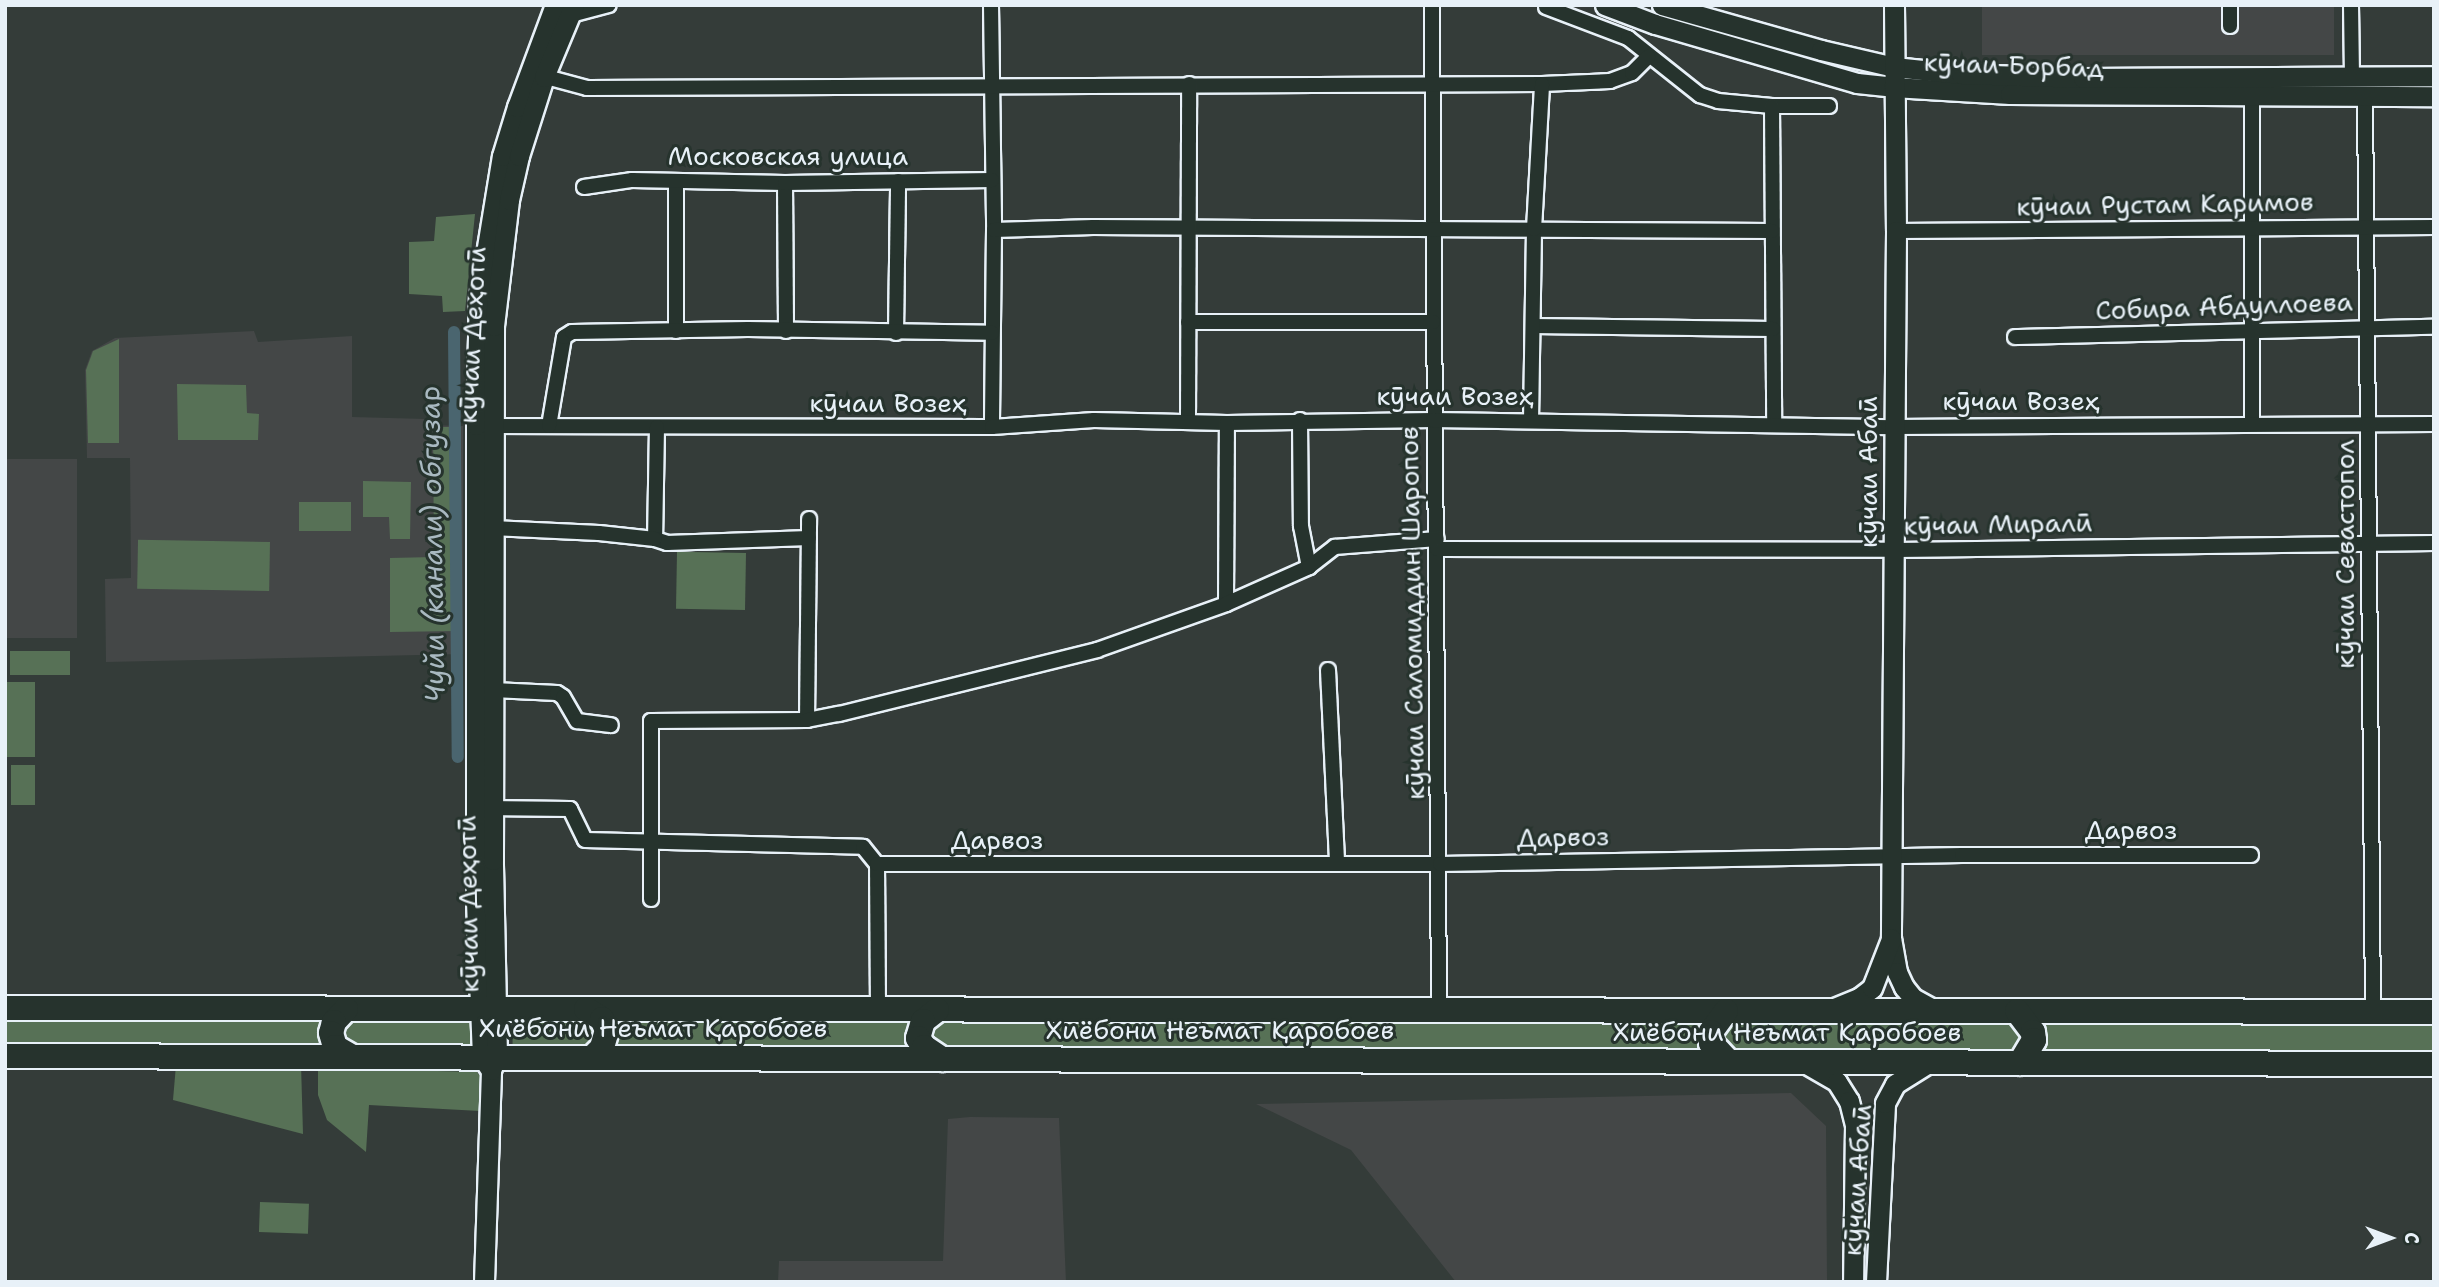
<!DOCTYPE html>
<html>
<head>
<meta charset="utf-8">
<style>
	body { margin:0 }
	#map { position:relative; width:2439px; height:1287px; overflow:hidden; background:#343c39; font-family:"Shantell Sans",sans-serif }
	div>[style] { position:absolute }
	.built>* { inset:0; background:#444747; transform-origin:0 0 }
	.green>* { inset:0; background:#577156; transform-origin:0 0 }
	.canal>* { height:12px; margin:-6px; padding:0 6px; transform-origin:6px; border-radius:6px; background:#4a656f }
	.roads { filter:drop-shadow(2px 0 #e8f1f8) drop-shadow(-2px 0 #e8f1f8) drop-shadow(0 2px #e8f1f8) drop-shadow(0 -2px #e8f1f8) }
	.street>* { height:14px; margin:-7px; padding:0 7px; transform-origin:7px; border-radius:7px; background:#26332d }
	.secondary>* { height:19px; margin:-9.5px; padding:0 9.5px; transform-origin:9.5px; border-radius:9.5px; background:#26332d }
	.highway>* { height:24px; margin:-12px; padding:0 12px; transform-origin:12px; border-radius:12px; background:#26332d }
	span { translate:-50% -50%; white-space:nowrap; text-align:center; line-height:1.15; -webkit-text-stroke:6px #26332d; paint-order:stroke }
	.street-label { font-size:26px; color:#e8f1f8 }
	.water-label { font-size:28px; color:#a9b9c1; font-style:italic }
	.frame { position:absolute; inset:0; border:7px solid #e8f1f8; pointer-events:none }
	.north { position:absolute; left:2355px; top:1203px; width:70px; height:70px; -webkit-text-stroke:5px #26332d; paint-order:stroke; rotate:90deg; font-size:19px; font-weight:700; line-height:28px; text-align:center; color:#e8f1f8 }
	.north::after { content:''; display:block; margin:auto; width:24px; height:32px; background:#e8f1f8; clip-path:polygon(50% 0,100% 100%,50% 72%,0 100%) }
</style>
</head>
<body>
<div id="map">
	<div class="built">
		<div style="left:1982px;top:5px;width:352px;height:50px"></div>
		<div style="clip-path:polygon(254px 331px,258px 342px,352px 336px,352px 417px,426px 419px,427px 425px,463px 426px,463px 654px,106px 662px,105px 579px,131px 578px,130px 458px,87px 458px,85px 370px,92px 351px,115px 338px)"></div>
		<div style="left:5px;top:459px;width:72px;height:179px"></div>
		<div style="clip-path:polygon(1791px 1093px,1826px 1126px,1827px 1282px,1456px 1282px,1351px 1150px,1256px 1104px)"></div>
		<div style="clip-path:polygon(970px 1117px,1059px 1118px,1066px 1282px,778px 1282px,779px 1261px,943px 1261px,948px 1119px)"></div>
	</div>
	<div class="green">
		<div style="clip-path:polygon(475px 214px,465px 311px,443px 312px,442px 296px,409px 294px,409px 242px,434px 241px,436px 217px)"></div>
		<div style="clip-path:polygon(119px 339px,119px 443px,88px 443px,86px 370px,93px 351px)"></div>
		<div style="clip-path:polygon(177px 384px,246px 385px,247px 413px,259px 414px,258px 440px,178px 440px)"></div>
		<div style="clip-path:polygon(433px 427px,461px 427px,458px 631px,390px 632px,390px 558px,434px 557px)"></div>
		<div style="clip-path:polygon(363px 481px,411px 482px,410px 539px,390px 539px,389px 517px,363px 517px)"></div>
		<div style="left:299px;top:502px;width:52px;height:29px"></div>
		<div style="left:270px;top:542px;width:49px;height:132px;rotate:91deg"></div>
		<div style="left:746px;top:553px;width:57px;height:69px;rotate:91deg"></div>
		<div style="left:10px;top:651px;width:60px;height:24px"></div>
		<div style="left:5px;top:682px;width:30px;height:75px"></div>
		<div style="left:11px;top:765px;width:24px;height:40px"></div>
		<div style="clip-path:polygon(474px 1017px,474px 1047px,349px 1047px,344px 1038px,344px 1029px,349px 1019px)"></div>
		<div style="left:513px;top:1017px;width:79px;height:29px;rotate:1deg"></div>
		<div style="left:5px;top:1018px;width:322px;height:28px"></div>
		<div style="left:610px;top:1018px;width:303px;height:29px"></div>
		<div style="clip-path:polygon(941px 1019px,1707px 1020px,1706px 1050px,943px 1048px,929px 1040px,931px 1025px)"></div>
		<div style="left:2038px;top:1020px;width:396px;height:31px"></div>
		<div style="clip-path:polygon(2016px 1021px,2023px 1038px,2018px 1050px,1727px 1049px,1721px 1042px,1725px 1023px)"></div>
		<div style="clip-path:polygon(301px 1064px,303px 1134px,173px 1100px,176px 1065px)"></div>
		<div style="clip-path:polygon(318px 1068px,477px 1072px,483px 1080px,480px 1111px,369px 1105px,366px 1152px,327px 1120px,318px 1095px)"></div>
		<div style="left:260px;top:1202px;width:49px;height:30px;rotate:2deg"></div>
	</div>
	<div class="canal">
		<div style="left:454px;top:332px;width:425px;rotate:89.5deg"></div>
	</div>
	<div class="roads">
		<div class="street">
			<div style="left:991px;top:5px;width:225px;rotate:89.2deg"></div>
			<div style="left:994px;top:230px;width:197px;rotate:90.6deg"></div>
			<div style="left:1432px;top:5px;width:1005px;rotate:89.6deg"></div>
			<div style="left:2351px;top:5px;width:72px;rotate:89.2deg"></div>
			<div style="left:1546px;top:7px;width:88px;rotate:20.7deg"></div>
			<div style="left:1628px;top:38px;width:92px;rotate:38.4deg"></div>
			<div style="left:1700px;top:95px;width:19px;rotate:18deg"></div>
			<div style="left:1718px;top:101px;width:54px;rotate:5.3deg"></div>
			<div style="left:1772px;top:106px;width:57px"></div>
			<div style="left:571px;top:15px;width:39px;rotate:-15deg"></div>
			<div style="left:2230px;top:26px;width:21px;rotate:-90deg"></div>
			<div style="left:535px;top:74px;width:54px;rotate:15.1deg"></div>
			<div style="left:587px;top:88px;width:955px;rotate:-0.24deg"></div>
			<div style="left:1542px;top:84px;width:68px;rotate:-2.5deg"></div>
			<div style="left:1610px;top:81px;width:23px;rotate:-20deg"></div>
			<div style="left:1632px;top:73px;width:23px;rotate:-45deg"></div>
			<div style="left:2252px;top:95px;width:329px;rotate:90deg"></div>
			<div style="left:2365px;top:96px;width:916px;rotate:89.5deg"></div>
			<div style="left:1772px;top:106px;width:319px;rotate:89.6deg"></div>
			<div style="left:676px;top:181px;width:150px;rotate:90deg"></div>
			<div style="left:785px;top:183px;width:148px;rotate:89.6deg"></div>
			<div style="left:584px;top:187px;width:49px;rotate:-8.3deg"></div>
			<div style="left:632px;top:180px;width:153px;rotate:1.1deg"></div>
			<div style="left:785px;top:183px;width:207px;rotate:-0.8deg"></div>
			<div style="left:994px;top:230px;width:99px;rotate:-1.7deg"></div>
			<div style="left:1093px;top:227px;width:679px;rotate:0.34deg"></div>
			<div style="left:1896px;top:231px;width:538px;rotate:-0.43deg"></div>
			<div style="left:1188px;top:322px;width:245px"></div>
			<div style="left:1533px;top:326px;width:240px;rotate:0.7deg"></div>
			<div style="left:896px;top:333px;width:152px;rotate:-89.2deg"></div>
			<div style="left:2015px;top:337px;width:419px;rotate:-1.4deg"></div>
			<div style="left:1300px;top:420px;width:106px;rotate:89.5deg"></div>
			<div style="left:1301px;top:526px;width:42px;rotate:79deg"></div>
			<div style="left:1188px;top:421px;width:337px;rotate:-89.8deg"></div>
			<div style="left:1531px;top:421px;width:192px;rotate:-89.1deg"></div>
			<div style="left:1534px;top:229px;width:145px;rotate:-86.8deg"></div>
			<div style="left:486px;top:426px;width:506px;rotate:0.11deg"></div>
			<div style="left:992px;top:427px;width:102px;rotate:-3.9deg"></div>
			<div style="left:1094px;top:420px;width:133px;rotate:1.3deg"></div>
			<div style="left:1227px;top:423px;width:206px;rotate:-0.8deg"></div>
			<div style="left:1433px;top:420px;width:461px;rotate:0.9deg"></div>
			<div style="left:1894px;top:427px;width:540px;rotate:-0.32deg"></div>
			<div style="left:549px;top:426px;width:90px;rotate:-80.4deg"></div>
			<div style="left:564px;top:337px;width:9px;rotate:-32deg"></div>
			<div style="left:572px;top:332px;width:176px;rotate:-1deg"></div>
			<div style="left:748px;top:329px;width:244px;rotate:0.9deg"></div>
			<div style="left:657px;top:427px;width:112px;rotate:91deg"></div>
			<div style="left:655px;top:539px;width:13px;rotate:18deg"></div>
			<div style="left:667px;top:543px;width:142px;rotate:-2deg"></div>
			<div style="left:492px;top:528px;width:107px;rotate:2.7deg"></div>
			<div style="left:599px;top:533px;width:56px;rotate:6.1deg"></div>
			<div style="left:1437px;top:549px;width:458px;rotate:0.1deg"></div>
			<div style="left:1895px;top:550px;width:539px;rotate:-0.74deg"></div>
			<div style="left:1226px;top:604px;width:181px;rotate:-89.7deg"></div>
			<div style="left:1328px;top:670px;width:194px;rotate:87.3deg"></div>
			<div style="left:493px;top:690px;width:64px;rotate:2.7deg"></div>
			<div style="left:557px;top:693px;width:7px;rotate:34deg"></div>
			<div style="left:563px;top:697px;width:28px;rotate:60deg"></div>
			<div style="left:577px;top:721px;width:34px;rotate:7deg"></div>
			<div style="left:807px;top:720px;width:201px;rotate:-89.4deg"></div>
			<div style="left:485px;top:808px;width:85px;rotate:0.7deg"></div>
			<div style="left:570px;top:809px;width:34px;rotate:64deg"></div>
			<div style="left:585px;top:840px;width:278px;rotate:1.4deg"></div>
			<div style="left:863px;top:847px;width:22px;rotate:51deg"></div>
			<div style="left:877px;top:864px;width:145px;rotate:89.6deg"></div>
			<div style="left:877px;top:864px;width:563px"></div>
			<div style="left:1440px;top:864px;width:522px;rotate:-0.99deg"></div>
			<div style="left:1962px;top:855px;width:289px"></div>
			<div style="left:651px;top:899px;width:178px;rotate:-90deg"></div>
			<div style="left:651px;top:721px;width:156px;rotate:-0.4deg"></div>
			<div style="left:807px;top:720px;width:33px;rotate:-11deg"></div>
			<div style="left:839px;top:714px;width:266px;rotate:-13.9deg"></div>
			<div style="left:1097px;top:650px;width:137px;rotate:-19.6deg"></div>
			<div style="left:1226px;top:604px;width:91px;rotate:-24deg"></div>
			<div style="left:1309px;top:567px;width:33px;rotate:-38deg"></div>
			<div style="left:1335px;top:547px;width:102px;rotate:-4.5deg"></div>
		</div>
		<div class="secondary">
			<div style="left:1605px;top:5px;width:53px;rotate:20.8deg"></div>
			<div style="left:1655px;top:24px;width:210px;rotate:16.3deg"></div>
			<div style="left:1857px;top:83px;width:36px;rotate:6deg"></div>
			<div style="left:1893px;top:87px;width:117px;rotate:3.4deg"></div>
			<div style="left:2010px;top:94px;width:424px;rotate:0.3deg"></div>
			<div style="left:1662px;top:5px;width:165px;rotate:15.8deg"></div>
			<div style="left:1821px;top:50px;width:75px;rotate:13.1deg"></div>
			<div style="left:1894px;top:67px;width:67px;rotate:6deg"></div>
			<div style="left:1961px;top:74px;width:122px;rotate:1.9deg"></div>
			<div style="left:2083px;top:78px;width:351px;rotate:-0.3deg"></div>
			<div style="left:1894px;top:5px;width:226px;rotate:89.5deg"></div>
			<div style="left:1896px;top:231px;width:707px;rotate:90.41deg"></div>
			<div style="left:1891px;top:938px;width:35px;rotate:80deg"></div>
			<div style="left:1897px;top:972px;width:17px;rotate:65deg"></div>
			<div style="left:1904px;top:987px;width:14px;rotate:51deg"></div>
			<div style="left:1913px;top:998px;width:26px;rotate:29deg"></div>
			<div style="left:1834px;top:1008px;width:27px;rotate:-22deg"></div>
			<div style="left:1859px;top:998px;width:16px;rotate:-38deg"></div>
			<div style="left:1872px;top:988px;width:53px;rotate:-68.8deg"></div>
			<div style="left:1803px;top:1062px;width:39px;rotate:30deg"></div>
			<div style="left:1837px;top:1082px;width:22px;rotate:58deg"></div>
			<div style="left:1849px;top:1101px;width:25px;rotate:76deg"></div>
			<div style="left:1855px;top:1125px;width:157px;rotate:90.7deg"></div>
			<div style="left:490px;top:1069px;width:14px;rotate:-124deg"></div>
			<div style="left:482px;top:1057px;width:156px;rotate:-92.2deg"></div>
			<div style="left:476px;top:901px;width:476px;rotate:-90deg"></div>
			<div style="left:476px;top:425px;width:129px;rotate:-88.7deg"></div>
			<div style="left:479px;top:296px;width:142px;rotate:-80.7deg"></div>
			<div style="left:502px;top:156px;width:51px;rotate:-73deg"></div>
			<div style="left:517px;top:107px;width:109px;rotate:-69.6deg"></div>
			<div style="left:484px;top:1282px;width:212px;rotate:-88.1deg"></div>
			<div style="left:491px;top:1070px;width:15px;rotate:-67deg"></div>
			<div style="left:497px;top:1056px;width:196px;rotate:-91.2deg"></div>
			<div style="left:493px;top:860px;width:534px;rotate:-89.89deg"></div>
			<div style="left:494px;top:326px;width:127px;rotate:-83.2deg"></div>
			<div style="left:509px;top:200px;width:45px;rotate:-77.2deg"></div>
			<div style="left:519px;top:156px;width:83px;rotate:-72.4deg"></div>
			<div style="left:544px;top:77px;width:78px;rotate:-67.4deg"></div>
			<div style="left:1876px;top:1282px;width:179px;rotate:-87.1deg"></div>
			<div style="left:1885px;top:1103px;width:21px;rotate:-62deg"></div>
			<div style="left:1895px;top:1084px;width:40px;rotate:-32deg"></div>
		</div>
		<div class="highway">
			<div style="left:5px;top:1008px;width:2429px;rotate:0.09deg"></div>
			<div style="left:346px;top:1009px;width:18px;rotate:133deg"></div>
			<div style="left:334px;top:1022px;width:11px;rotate:105deg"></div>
			<div style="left:331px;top:1033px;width:15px;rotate:74deg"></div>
			<div style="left:335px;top:1047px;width:20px;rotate:30deg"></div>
			<div style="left:586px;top:1009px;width:19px;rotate:32deg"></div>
			<div style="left:602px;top:1019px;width:12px;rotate:66deg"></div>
			<div style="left:607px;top:1030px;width:19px;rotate:106deg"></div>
			<div style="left:602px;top:1048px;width:11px;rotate:135deg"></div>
			<div style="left:937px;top:1010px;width:18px;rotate:142deg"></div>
			<div style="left:923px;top:1021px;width:18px;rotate:106deg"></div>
			<div style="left:918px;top:1038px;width:11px;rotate:56deg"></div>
			<div style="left:924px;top:1047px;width:22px;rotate:34deg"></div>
			<div style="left:1726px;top:1011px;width:26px;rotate:126deg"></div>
			<div style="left:1711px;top:1032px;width:11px;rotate:90deg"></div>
			<div style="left:1711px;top:1043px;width:26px;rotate:47deg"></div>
			<div style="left:2017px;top:1011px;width:26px;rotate:53deg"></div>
			<div style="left:2033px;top:1032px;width:8px;rotate:83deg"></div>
			<div style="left:2034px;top:1040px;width:27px;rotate:121deg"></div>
			<div style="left:5px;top:1056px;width:2429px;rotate:0.19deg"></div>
		</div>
	</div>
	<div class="street-label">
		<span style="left:2014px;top:65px;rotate:2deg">кӯчаи Борбад</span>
		<span style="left:788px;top:156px">Московская улица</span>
		<span style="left:2165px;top:204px;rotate:-1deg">кӯчаи Рустам Каримов</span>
		<span style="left:2224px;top:306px;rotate:-2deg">Собира Абдуллоева</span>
		<span style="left:472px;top:335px;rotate:-87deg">кӯчаи Деҳотӣ</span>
		<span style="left:1455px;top:396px">кӯчаи Возеҳ</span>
		<span style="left:2021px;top:401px">кӯчаи Возеҳ</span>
		<span style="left:888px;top:403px">кӯчаи Возеҳ</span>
		<span style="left:1868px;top:472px;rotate:-90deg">кӯчаи Абаӣ</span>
		<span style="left:1998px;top:524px;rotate:-1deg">кӯчаи Миралӣ</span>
		<span style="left:2345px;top:554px;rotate:-90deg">кӯчаи Севастопол</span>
		<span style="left:1412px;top:613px;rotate:-91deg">кӯчаи Саломиддин Шаропов</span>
		<span style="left:2131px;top:830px">Дарвоз</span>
		<span style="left:1563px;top:837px;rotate:-1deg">Дарвоз</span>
		<span style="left:997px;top:840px">Дарвоз</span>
		<span style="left:468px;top:904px;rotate:-91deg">кӯчаи Деҳотӣ</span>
		<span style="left:653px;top:1028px">Хиёбони Неъмат Қаробоев</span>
		<span style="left:1220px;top:1030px">Хиёбони Неъмат Қаробоев</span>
		<span style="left:1787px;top:1032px">Хиёбони Неъмат Қаробоев</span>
		<span style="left:1857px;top:1180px;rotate:-86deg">кӯчаи Абаӣ</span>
	</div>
	<div class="water-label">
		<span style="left:432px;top:544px;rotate:-91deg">Чуйи (канали) обгузар</span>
	</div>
	<div class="frame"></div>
	<div class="north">С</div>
</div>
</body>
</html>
